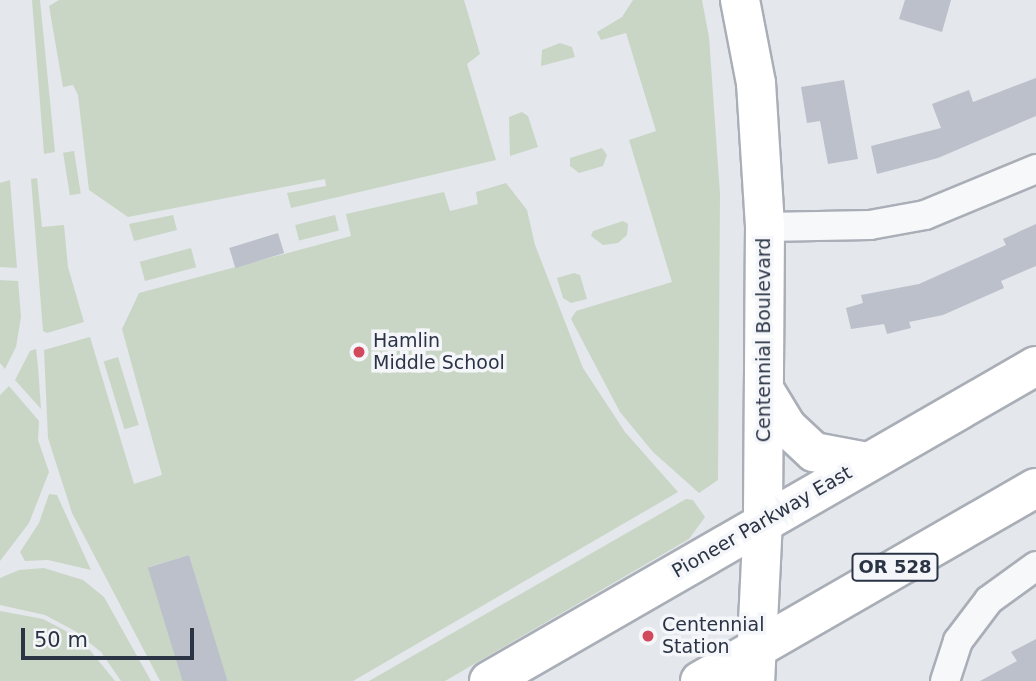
<!DOCTYPE html>
<html>
<head>
<meta charset="utf-8">
<style>
	body { margin:0 }
	#map { position:relative; width:1036px; height:681px; overflow:hidden; background:#e4e7ec; font-family:"DejaVu Sans",sans-serif }
	div>[style] { position:absolute }
	.green>* { inset:0; background:#c9d6c5; transform-origin:0 0 }
	.building>* { inset:0; background:#bbc0ca; transform-origin:0 0 }
	.roads { filter:drop-shadow(2px 0 #a9aeb7) drop-shadow(-2px 0 #a9aeb7) drop-shadow(0 2px #a9aeb7) drop-shadow(0 -2px #a9aeb7) }
	.minor>* { height:28px; margin:-14px; padding:0 14px; transform-origin:14px; border-radius:14px; background:#f7f8fa }
	.secondary>* { height:38px; margin:-19px; padding:0 19px; transform-origin:19px; border-radius:19px; background:#fff }
	.primary>* { height:38px; margin:-19px; padding:0 19px; transform-origin:19px; border-radius:19px; background:#fff }
	.dots>* { width:19px; height:19px; translate:-50% -50%; box-sizing:border-box; border:4px solid #f4f6f9; border-radius:50% }
	span { translate:-50% -50%; white-space:nowrap; text-align:center; line-height:1.15; -webkit-text-stroke:7px #f4f6f9; paint-order:stroke }
	.shield-label span { padding:2px 5px; background:#f4f6f9; border:2px solid; border-radius:5px; -webkit-text-stroke-width:0 }
	.shield-label { font-size:18px; color:#2b3445; font-weight:700 }
	.street-label { font-size:19px; color:#2b3445 }
	.poi-label { font-size:19px; color:#2b3445 }
	.left { translate:0 -50%; text-align:left }
	.scale { position:absolute; left:21px; top:628px; width:173px; height:32px; box-sizing:border-box; border:4px solid #2b3445; border-top:0; padding-left:9px; font-size:21px; line-height:24px; white-space:nowrap; color:#2b3445; -webkit-text-stroke:5px #f4f6f9; paint-order:stroke }
</style>
</head>
<body>
<div id="map">
	<div class="green">
		<div style="clip-path:polygon(32px 0,40px 0,55px 152px,44px 154px)"></div>
		<div style="clip-path:polygon(59px 0,464px 0,480px 54px,467px 64px,496px 160px,291px 208px,287px 193px,326px 186px,325px 179px,128px 217px,89px 190px,78px 95px,73px 85px,63px 87px,49px 6px)"></div>
		<div style="clip-path:polygon(633px 0,702px 0,709px 37px,720px 194px,718px 480px,699px 493px,653px 452px,620px 412px,571px 319px,576px 311px,672px 282px,629px 140px,656px 131px,626px 33px,601px 40px,597px 32px,622px 17px)"></div>
		<div style="clip-path:polygon(560px 43px,572px 47px,575px 57px,541px 66px,542px 50px)"></div>
		<div style="clip-path:polygon(522px 112px,528px 116px,538px 147px,510px 156px,509px 117px)"></div>
		<div style="clip-path:polygon(602px 148px,607px 155px,603px 166px,579px 173px,570px 166px,570px 158px)"></div>
		<div style="left:74px;top:151px;width:43px;height:11px;rotate:81deg"></div>
		<div style="clip-path:polygon(37px 178px,42px 227px,64px 225px,68px 267px,84px 322px,47px 333px,43px 331px,31px 179px)"></div>
		<div style="clip-path:polygon(10px 180px,17px 268px,0 267px,0 183px)"></div>
		<div style="clip-path:polygon(506px 183px,527px 210px,535px 245px,583px 368px,625px 432px,678px 492px,353px 681px,227px 681px,189px 555px,149px 567px,183px 681px,160px 681px,72px 513px,48px 438px,44px 350px,90px 337px,134px 484px,162px 475px,122px 329px,139px 293px,351px 236px,346px 214px,444px 192px,450px 211px,478px 204px,476px 192px)"></div>
		<div style="clip-path:polygon(173px 215px,177px 230px,134px 241px,129px 224px)"></div>
		<div style="left:335px;top:215px;width:16px;height:41px;rotate:76deg"></div>
		<div style="clip-path:polygon(623px 221px,628px 224px,627px 235px,618px 243px,603px 245px,591px 236px,593px 231px)"></div>
		<div style="left:191px;top:248px;width:20px;height:53px;rotate:75deg"></div>
		<div style="clip-path:polygon(574px 273px,580px 275px,587px 299px,571px 303px,563px 298px,557px 278px)"></div>
		<div style="clip-path:polygon(0 280px,18px 281px,21px 317px,16px 347px,5px 369px,0 363px)"></div>
		<div style="clip-path:polygon(36px 349px,38px 367px,41px 409px,15px 380px,30px 351px)"></div>
		<div style="left:118px;top:357px;width:71px;height:15px;rotate:73deg"></div>
		<div style="clip-path:polygon(9px 386px,39px 421px,38px 440px,49px 472px,29px 523px,0 561px,0 395px)"></div>
		<div style="clip-path:polygon(49px 494px,57px 495px,91px 570px,48px 560px,25px 561px,20px 552px,39px 523px)"></div>
		<div style="clip-path:polygon(686px 499px,693px 500px,705px 517px,689px 539px,445px 681px,369px 681px)"></div>
		<div style="clip-path:polygon(44px 568px,83px 580px,104px 597px,151px 681px,121px 681px,101px 652px,75px 631px,45px 615px,0 605px,0 578px,19px 570px)"></div>
		<div style="clip-path:polygon(0 611px,43px 619px,64px 630px,85px 644px,115px 681px,0 681px)"></div>
	</div>
	<div class="building">
		<div style="clip-path:polygon(905px 0,951px 0,942px 32px,899px 19px)"></div>
		<div style="clip-path:polygon(1036px 78px,1036px 116px,938px 158px,877px 174px,871px 146px,941px 128px,932px 104px,969px 90px,973px 102px)"></div>
		<div style="clip-path:polygon(844px 80px,858px 159px,828px 164px,820px 121px,807px 123px,801px 87px)"></div>
		<div style="clip-path:polygon(1036px 224px,1036px 266px,1001px 281px,1004px 288px,943px 315px,909px 322px,911px 328px,887px 334px,884px 324px,851px 329px,846px 308px,863px 303px,861px 295px,919px 284px,1006px 245px,1003px 239px)"></div>
		<div style="left:278px;top:233px;width:21px;height:51px;rotate:73deg"></div>
		<div style="left:189px;top:555px;width:132px;height:43px;rotate:73deg"></div>
		<div style="clip-path:polygon(1036px 639px,1036px 681px,980px 681px,1017px 661px,1011px 652px)"></div>
	</div>
	<div class="roads">
		<div class="minor">
			<div style="left:765px;top:227px;width:105px;rotate:-1.1deg"></div>
			<div style="left:870px;top:225px;width:56px;rotate:-10.3deg"></div>
			<div style="left:925px;top:215px;width:120px;rotate:-22.5deg"></div>
			<div style="left:945px;top:681px;width:42px;rotate:-72deg"></div>
			<div style="left:958px;top:641px;width:51px;rotate:-52.9deg"></div>
			<div style="left:989px;top:600px;width:58px;rotate:-35.9deg"></div>
		</div>
		<div class="secondary">
			<div style="left:740px;top:0;width:85px;rotate:79.1deg"></div>
			<div style="left:756px;top:83px;width:144px;rotate:86.4deg"></div>
			<div style="left:765px;top:227px;width:293px;rotate:90.4deg"></div>
			<div style="left:763px;top:520px;width:161px;rotate:92.8deg"></div>
		</div>
		<div class="primary">
			<div style="left:764px;top:389px;width:44px;rotate:58.8deg"></div>
			<div style="left:787px;top:427px;width:37px;rotate:43deg"></div>
			<div style="left:814px;top:452px;width:54px;rotate:10.7deg"></div>
			<div style="left:489px;top:681px;width:631px;rotate:-29.94deg"></div>
			<div style="left:700px;top:681px;width:387px;rotate:-29.9deg"></div>
		</div>
	</div>
	<div class="dots">
		<div style="left:359px;top:352px;background:#d1495b"></div>
		<div style="left:648px;top:636px;background:#d1495b"></div>
	</div>
	<div class="shield-label">
		<span style="left:895px;top:567px">OR 528</span>
	</div>
	<div class="street-label">
		<span style="left:764px;top:340px;rotate:-90deg">Centennial Boulevard</span>
		<span style="left:762px;top:522px;rotate:-30deg">Pioneer Parkway East</span>
	</div>
	<div class="poi-label">
		<span class="left" style="left:373px;top:352px">Hamlin<br>Middle School</span>
		<span class="left" style="left:662px;top:636px">Centennial<br>Station</span>
	</div>
	<div class="scale">50 m</div>
</div>
</body>
</html>
